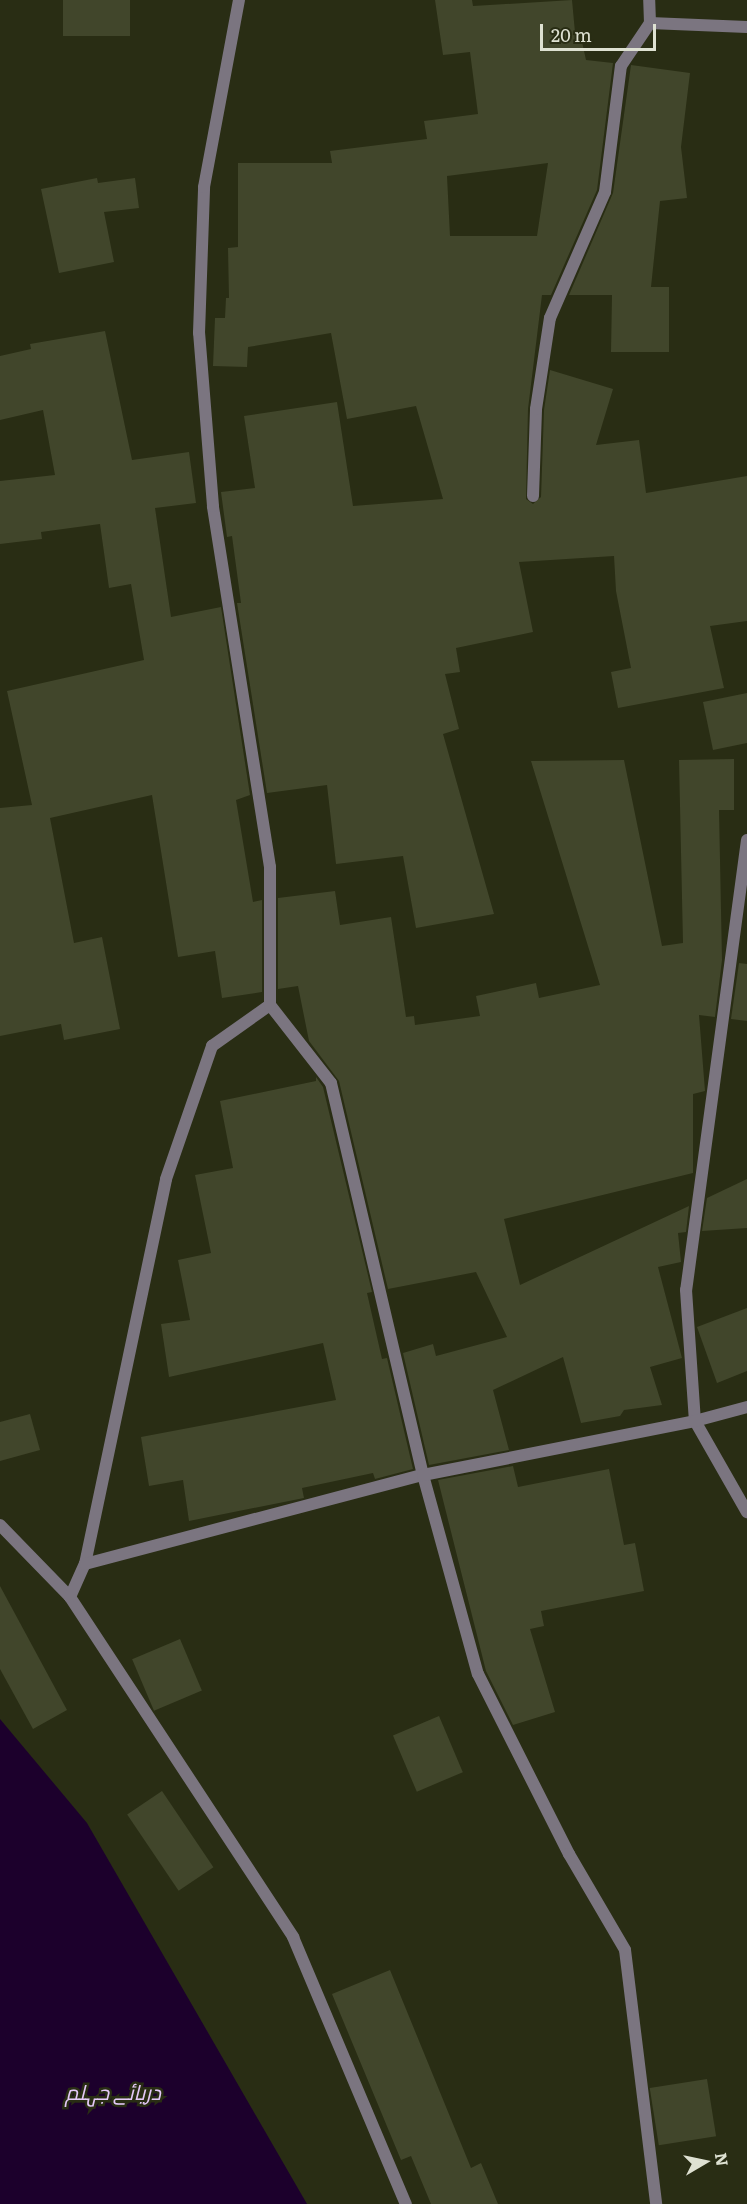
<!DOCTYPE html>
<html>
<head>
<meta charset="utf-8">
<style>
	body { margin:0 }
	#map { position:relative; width:747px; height:2204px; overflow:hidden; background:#292d14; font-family:Literata,Cairo,serif }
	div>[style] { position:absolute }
	.water>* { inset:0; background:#1c002c }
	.building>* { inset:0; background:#41462b; transform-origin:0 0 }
	.service>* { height:12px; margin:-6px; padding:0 6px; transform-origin:6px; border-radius:6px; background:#7b7580 }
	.minor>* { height:12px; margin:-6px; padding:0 6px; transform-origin:6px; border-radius:6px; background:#7b7580 }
	.tertiary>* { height:12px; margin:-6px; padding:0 6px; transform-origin:6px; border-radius:6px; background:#7b7580 }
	span { translate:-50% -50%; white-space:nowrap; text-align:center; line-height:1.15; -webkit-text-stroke:5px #292d14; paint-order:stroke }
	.water-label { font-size:21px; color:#e5c9f9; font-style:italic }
	.north { position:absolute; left:675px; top:2132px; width:60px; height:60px; -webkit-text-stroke:4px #292d14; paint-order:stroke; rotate:81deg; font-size:16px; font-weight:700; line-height:24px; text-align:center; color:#dee1d2 }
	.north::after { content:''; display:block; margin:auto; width:21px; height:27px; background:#dee1d2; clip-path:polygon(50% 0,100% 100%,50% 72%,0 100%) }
	.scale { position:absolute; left:540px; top:24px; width:116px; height:27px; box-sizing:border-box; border:3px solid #dee1d2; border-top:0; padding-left:8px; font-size:18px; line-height:21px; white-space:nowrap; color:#dee1d2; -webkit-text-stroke:4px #292d14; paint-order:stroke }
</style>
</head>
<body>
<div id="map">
	<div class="water">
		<div style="clip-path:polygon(0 1719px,87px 1823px,307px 2204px,0 2204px)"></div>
	</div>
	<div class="building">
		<div style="left:63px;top:0;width:67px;height:36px"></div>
		<div style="clip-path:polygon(evenodd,435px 0,472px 0,473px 6px,572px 0,576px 43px,582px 42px,586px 60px,613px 63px,597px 190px,551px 295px,542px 295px,528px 409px,526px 499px,533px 504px,541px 497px,544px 410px,550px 370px,613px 389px,596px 445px,639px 440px,646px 493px,747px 476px,747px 621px,710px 626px,724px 688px,618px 708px,611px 672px,631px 668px,616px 591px,614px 556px,519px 562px,533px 632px,456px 648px,460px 672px,445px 674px,459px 729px,443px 734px,494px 914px,416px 928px,403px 856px,336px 864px,327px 785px,267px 793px,237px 603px,241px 603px,232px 536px,227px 537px,221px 492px,255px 488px,244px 416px,337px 402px,353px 506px,443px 499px,416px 406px,347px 419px,331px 333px,248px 347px,247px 367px,213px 366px,215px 318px,225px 318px,226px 298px,229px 298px,228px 248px,238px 247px,238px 163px,332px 163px,330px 151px,427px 139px,424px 121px,478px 114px,470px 52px,443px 55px,435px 0,548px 163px,537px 236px,450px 236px,447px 176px,548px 163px)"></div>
		<div style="clip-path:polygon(631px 65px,690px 73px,681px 147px,687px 198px,660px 201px,651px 287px,669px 287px,669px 352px,611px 352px,612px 295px,569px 295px,613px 193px)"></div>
		<div style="clip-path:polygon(97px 178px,98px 183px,135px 178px,139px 208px,104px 212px,114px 262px,59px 273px,41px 189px)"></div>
		<div style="clip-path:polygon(105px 331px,132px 460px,189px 452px,196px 503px,155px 508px,171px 617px,221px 607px,250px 795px,236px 800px,253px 902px,262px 900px,262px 992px,222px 998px,215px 951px,178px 957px,152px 795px,50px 818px,74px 943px,102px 937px,120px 1029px,64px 1040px,61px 1024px,0 1036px,0 808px,32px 805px,7px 691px,144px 660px,131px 584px,109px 588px,100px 524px,41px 532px,42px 539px,0 544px,0 481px,55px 475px,43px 410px,0 420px,0 356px,31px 349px,30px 344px)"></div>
		<div style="clip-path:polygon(747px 693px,747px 743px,713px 750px,703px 702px)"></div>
		<div style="clip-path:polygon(734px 759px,734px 810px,719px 810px,722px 960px,715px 1017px,699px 1015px,705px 1091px,693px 1094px,693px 1173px,504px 1219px,520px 1285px,689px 1206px,686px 1232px,678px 1233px,681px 1262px,658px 1267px,682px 1358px,650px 1367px,662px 1405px,624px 1410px,620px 1416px,581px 1423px,563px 1357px,493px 1390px,509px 1450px,429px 1465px,403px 1353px,433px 1344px,436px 1356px,507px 1337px,476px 1272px,388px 1289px,339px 1081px,309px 1041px,298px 986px,278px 989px,278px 898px,335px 891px,340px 925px,391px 917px,406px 1017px,414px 1016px,415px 1025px,480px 1016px,476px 996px,536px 983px,539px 998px,600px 985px,531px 761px,624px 760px,662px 946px,683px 943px,679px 760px)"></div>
		<div style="clip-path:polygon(739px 963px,747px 964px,747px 1021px,731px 1019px)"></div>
		<div style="clip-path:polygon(316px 1077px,323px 1087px,372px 1292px,367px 1293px,382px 1359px,387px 1358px,413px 1469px,375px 1479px,373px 1473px,302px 1488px,304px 1498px,189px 1521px,183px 1480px,149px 1486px,141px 1437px,336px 1400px,323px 1343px,169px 1377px,161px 1324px,190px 1320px,178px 1260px,211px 1253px,195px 1175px,233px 1168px,220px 1101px,316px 1081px)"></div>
		<div style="clip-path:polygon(747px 1179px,747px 1228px,702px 1231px,707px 1198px)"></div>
		<div style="clip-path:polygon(747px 1308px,747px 1371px,717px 1383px,697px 1327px)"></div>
		<div style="clip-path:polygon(30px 1414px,40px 1450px,0 1461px,0 1422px)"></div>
		<div style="clip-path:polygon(513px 1466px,518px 1487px,609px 1469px,624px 1545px,635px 1543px,644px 1591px,541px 1611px,544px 1626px,530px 1629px,555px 1712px,513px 1725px,486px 1671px,438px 1480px)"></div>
		<div style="clip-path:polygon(0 1586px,67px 1710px,33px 1729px,0 1669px)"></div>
		<div style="left:180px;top:1639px;width:56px;height:52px;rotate:67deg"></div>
		<div style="left:439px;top:1716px;width:61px;height:50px;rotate:67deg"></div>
		<div style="left:162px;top:1791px;width:92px;height:42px;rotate:56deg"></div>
		<div style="clip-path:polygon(390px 1970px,471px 2168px,481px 2163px,498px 2204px,431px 2204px,411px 2156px,401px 2160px,332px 1994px)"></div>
		<div style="left:707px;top:2079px;width:58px;height:58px;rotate:81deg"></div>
	</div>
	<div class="service">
		<div style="left:650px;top:23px;width:97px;rotate:2.4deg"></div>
		<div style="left:533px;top:496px;width:87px;rotate:-88deg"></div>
		<div style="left:536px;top:409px;width:92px;rotate:-81.3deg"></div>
		<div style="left:550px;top:318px;width:137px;rotate:-66.4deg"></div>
		<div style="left:605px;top:192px;width:127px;rotate:-82.8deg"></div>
		<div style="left:621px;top:66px;width:52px;rotate:-56deg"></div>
		<div style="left:650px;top:23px;width:23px;rotate:-92deg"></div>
		<div style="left:747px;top:840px;width:454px;rotate:97.7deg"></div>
		<div style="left:686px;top:1290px;width:131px;rotate:86.1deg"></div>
		<div style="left:695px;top:1421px;width:105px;rotate:60.3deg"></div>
		<div style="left:270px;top:1005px;width:99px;rotate:52deg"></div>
		<div style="left:331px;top:1083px;width:403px;rotate:76.8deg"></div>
		<div style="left:423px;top:1475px;width:206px;rotate:74.6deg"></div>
		<div style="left:478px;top:1674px;width:202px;rotate:63.2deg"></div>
		<div style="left:569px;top:1854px;width:111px;rotate:59.7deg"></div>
		<div style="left:625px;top:1950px;width:256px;rotate:83deg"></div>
	</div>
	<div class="minor">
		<div style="left:85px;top:1564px;width:393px;rotate:-78.1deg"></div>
		<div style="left:166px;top:1179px;width:141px;rotate:-70.9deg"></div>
		<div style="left:212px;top:1046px;width:71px;rotate:-35.3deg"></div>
		<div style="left:270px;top:1005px;width:138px;rotate:-90deg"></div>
		<div style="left:270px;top:867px;width:365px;rotate:-99deg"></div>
		<div style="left:213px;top:506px;width:174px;rotate:-94.6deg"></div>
		<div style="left:199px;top:333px;width:146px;rotate:-88deg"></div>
		<div style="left:204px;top:187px;width:190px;rotate:-79.4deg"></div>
	</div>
	<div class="tertiary">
		<div style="left:0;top:1525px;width:100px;rotate:45.8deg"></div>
		<div style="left:70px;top:1597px;width:407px;rotate:56.7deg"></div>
		<div style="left:293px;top:1937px;width:290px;rotate:67.1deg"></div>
		<div style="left:70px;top:1597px;width:36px;rotate:-66deg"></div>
		<div style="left:85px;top:1564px;width:350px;rotate:-14.8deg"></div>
		<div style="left:423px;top:1475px;width:277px;rotate:-11.2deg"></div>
		<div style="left:695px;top:1421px;width:54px;rotate:-15.1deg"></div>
	</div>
	<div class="water-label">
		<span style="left:113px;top:2091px">دریائے جہلم</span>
	</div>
	<div class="north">N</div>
	<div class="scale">20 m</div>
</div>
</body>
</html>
